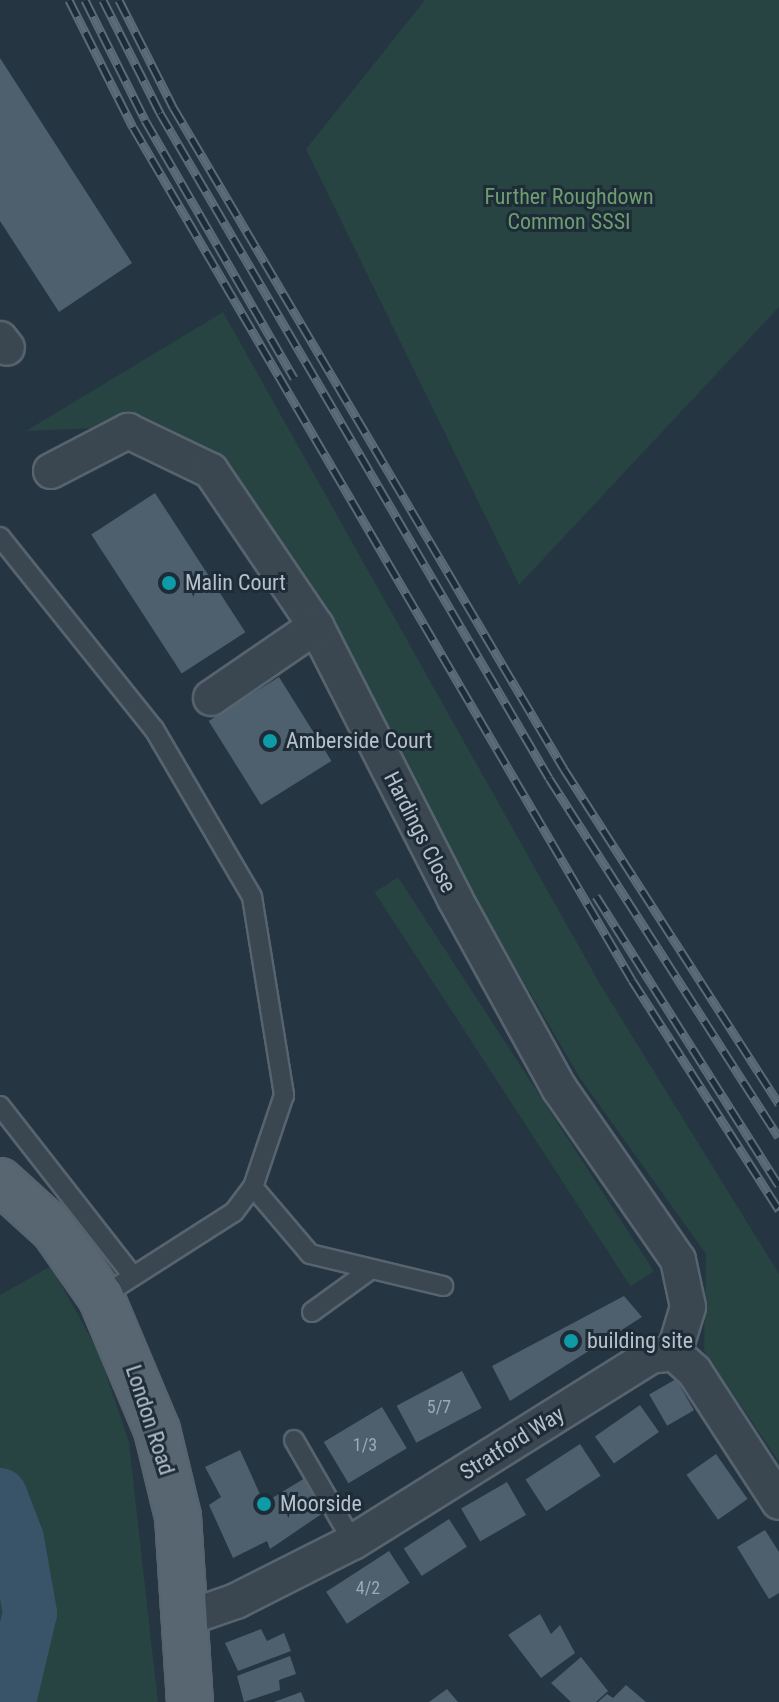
<!DOCTYPE html>
<html>
<head>
<meta charset="utf-8">
<style>
	body { margin:0 }
	#map { position:relative; width:779px; height:1702px; overflow:hidden; background:#253542; font-family:"Roboto Condensed",sans-serif }
	div>[style] { position:absolute }
	.green>* { inset:0; background:#274342; transform-origin:0 0 }
	.river>* { height:54px; margin:-27px; padding:0 27px; transform-origin:27px; border-radius:27px; background:#395469 }
	.building>* { inset:0; background:#4e5f6d; transform-origin:0 0 }
	.roads { filter:drop-shadow(2px 0 #57646f) drop-shadow(-2px 0 #57646f) drop-shadow(0 2px #57646f) drop-shadow(0 -2px #57646f) }
	.service>* { height:18px; margin:-9px; padding:0 9px; transform-origin:9px; border-radius:9px; background:#3a4751 }
	.minor>* { height:34px; margin:-17px; padding:0 17px; transform-origin:17px; border-radius:17px; background:#3a4751 }
	.primary>* { height:44px; margin:-22px; padding:0 22px; transform-origin:22px; border-radius:22px; background:#586671 }
	.rail>* { height:9px; margin-top:-4.5px; transform-origin:0; background:repeating-linear-gradient(90deg,#1e2c37 0 18px,#5c6b78 0 36px); box-sizing:border-box; border-block:2px solid #5c6b78 }
	.dots>* { width:22px; height:22px; translate:-50% -50%; box-sizing:border-box; border:4px solid #1e2c37; border-radius:50% }
	span { translate:-50% -50%; white-space:nowrap; text-align:center; line-height:1.15; -webkit-text-stroke:6px #1e2c37; paint-order:stroke }
	.number-label { font-size:18px; color:#9ca8b4 }
	.number-label span { -webkit-text-stroke-width:0 }
	.park-label { font-size:22px; color:#6d9d71 }
	.poi-label { font-size:22px; color:#b6c1cb }
	.left { translate:0 -50%; text-align:left }
	.street-label { font-size:22px; color:#b6c1cb }
</style>
</head>
<body>
<div id="map">
	<div class="green">
		<div style="clip-path:polygon(425px 0,779px 0,779px 307px,519px 585px,306px 149px)"></div>
		<div style="clip-path:polygon(223px 312px,600px 984px,779px 1274px,779px 1462px,704px 1351px,706px 1254px,580px 1078px,222px 466px,148px 426px,26px 431px)"></div>
		<div style="left:398px;top:877px;width:470px;height:28px;rotate:57deg"></div>
		<div style="clip-path:polygon(51px 1266px,99px 1353px,129px 1442px,158px 1702px,0 1702px,0 1295px)"></div>
	</div>
	<div class="river">
		<div style="left:0;top:1495px;width:47px;rotate:68.9deg"></div>
		<div style="left:17px;top:1539px;width:75px;rotate:80deg"></div>
		<div style="left:30px;top:1613px;width:91px;rotate:103.3deg"></div>
	</div>
	<div class="building">
		<div style="clip-path:polygon(0 58px,132px 263px,59px 312px,0 221px)"></div>
		<div style="left:155px;top:493px;width:166px;height:76px;rotate:57deg"></div>
		<div style="left:279px;top:677px;width:99px;height:83px;rotate:58deg"></div>
		<div style="clip-path:polygon(624px 1296px,642px 1317px,510px 1401px,492px 1366px)"></div>
		<div style="left:462px;top:1371px;width:42px;height:74px;rotate:62deg"></div>
		<div style="left:676px;top:1379px;width:36px;height:31px;rotate:60deg"></div>
		<div style="left:640px;top:1405px;width:33px;height:55px;rotate:55deg"></div>
		<div style="left:382px;top:1407px;width:48px;height:68px;rotate:59deg"></div>
		<div style="left:580px;top:1444px;width:38px;height:65px;rotate:57deg"></div>
		<div style="clip-path:polygon(240px 1450px,264px 1503px,305px 1478px,323px 1513px,270px 1549px,267px 1541px,233px 1558px,209px 1505px,221px 1497px,205px 1467px)"></div>
		<div style="left:716px;top:1454px;width:55px;height:36px;rotate:55deg"></div>
		<div style="left:507px;top:1482px;width:38px;height:53px;rotate:60deg"></div>
		<div style="left:449px;top:1519px;width:33px;height:54px;rotate:57deg"></div>
		<div style="clip-path:polygon(765px 1530px,779px 1552px,779px 1593px,769px 1599px,737px 1547px)"></div>
		<div style="left:389px;top:1551px;width:38px;height:75px;rotate:57deg"></div>
		<div style="clip-path:polygon(540px 1614px,551px 1634px,560px 1625px,575px 1653px,541px 1678px,508px 1635px)"></div>
		<div style="clip-path:polygon(261px 1629px,267px 1641px,284px 1633px,291px 1651px,238px 1671px,225px 1643px)"></div>
		<div style="clip-path:polygon(290px 1656px,296px 1674px,279px 1680px,280px 1690px,244px 1702px,237px 1676px)"></div>
		<div style="clip-path:polygon(581px 1657px,608px 1691px,596px 1702px,571px 1702px,551px 1683px)"></div>
		<div style="clip-path:polygon(626px 1685px,646px 1702px,598px 1702px,607px 1694px,613px 1698px)"></div>
		<div style="clip-path:polygon(447px 1689px,458px 1702px,429px 1702px)"></div>
		<div style="clip-path:polygon(301px 1692px,305px 1702px,274px 1702px)"></div>
	</div>
	<div class="roads">
		<div class="service">
			<div style="left:0;top:537px;width:246px;rotate:51.3deg"></div>
			<div style="left:154px;top:729px;width:194px;rotate:59.7deg"></div>
			<div style="left:252px;top:897px;width:201px;rotate:80.8deg"></div>
			<div style="left:284px;top:1095px;width:97px;rotate:108.6deg"></div>
			<div style="left:0;top:1106px;width:214px;rotate:52deg"></div>
			<div style="left:101px;top:1297px;width:158px;rotate:-32.6deg"></div>
			<div style="left:234px;top:1212px;width:31px;rotate:-53deg"></div>
			<div style="left:253px;top:1187px;width:88px;rotate:49.6deg"></div>
			<div style="left:310px;top:1254px;width:137px;rotate:13.5deg"></div>
			<div style="left:312px;top:1312px;width:72px;rotate:-35.9deg"></div>
			<div style="left:294px;top:1440px;width:118px;rotate:60deg"></div>
		</div>
		<div class="minor">
			<div style="left:0;top:339px;width:11px;rotate:52deg"></div>
			<div style="left:51px;top:471px;width:87px;rotate:-27.5deg"></div>
			<div style="left:128px;top:431px;width:92px;rotate:25.7deg"></div>
			<div style="left:211px;top:471px;width:187px;rotate:55.9deg"></div>
			<div style="left:316px;top:626px;width:306px;rotate:63deg"></div>
			<div style="left:455px;top:899px;width:216px;rotate:61.2deg"></div>
			<div style="left:559px;top:1088px;width:209px;rotate:55.3deg"></div>
			<div style="left:678px;top:1260px;width:48px;rotate:78deg"></div>
			<div style="left:688px;top:1307px;width:48px;rotate:106.9deg"></div>
			<div style="left:211px;top:698px;width:127px;rotate:-34.4deg"></div>
			<div style="left:674px;top:1353px;width:27px;rotate:42deg"></div>
			<div style="left:694px;top:1371px;width:156px;rotate:57deg"></div>
			<div style="left:187px;top:1618px;width:52px;rotate:-19.1deg"></div>
			<div style="left:236px;top:1601px;width:131px;rotate:-26.8deg"></div>
			<div style="left:353px;top:1542px;width:351px;rotate:-32deg"></div>
			<div style="left:651px;top:1356px;width:23px;rotate:-7deg"></div>
		</div>
		<div class="primary">
			<div style="left:0;top:1181px;width:73px;rotate:42.2deg"></div>
			<div style="left:54px;top:1230px;width:82px;rotate:55deg"></div>
			<div style="left:101px;top:1297px;width:144px;rotate:67.2deg"></div>
			<div style="left:157px;top:1430px;width:89px;rotate:76.4deg"></div>
			<div style="left:178px;top:1517px;width:185px;rotate:86.3deg"></div>
		</div>
	</div>
	<div class="rail">
		<div style="left:69px;top:0;width:142px;rotate:63.3deg"></div>
		<div style="left:133px;top:127px;width:988px;rotate:59.67deg"></div>
		<div style="left:632px;top:980px;width:273px;rotate:57.4deg"></div>
		<div style="left:85px;top:0;width:134px;rotate:63.4deg"></div>
		<div style="left:145px;top:120px;width:298px;rotate:60deg"></div>
		<div style="left:103px;top:0;width:127px;rotate:63.2deg"></div>
		<div style="left:160px;top:113px;width:770px;rotate:59.67deg"></div>
		<div style="left:549px;top:778px;width:426px;rotate:57.4deg"></div>
		<div style="left:119px;top:0;width:120px;rotate:63.2deg"></div>
		<div style="left:173px;top:107px;width:769px;rotate:59.43deg"></div>
		<div style="left:564px;top:769px;width:398px;rotate:57.3deg"></div>
		<div style="left:596px;top:896px;width:342px;rotate:57.7deg"></div>
	</div>
	<div class="dots">
		<div style="left:169px;top:583px;background:#0f9aa8"></div>
		<div style="left:270px;top:741px;background:#0f9aa8"></div>
		<div style="left:571px;top:1341px;background:#0f9aa8"></div>
		<div style="left:264px;top:1504px;background:#0f9aa8"></div>
	</div>
	<div class="number-label">
		<span style="left:439px;top:1407px">5/7</span>
		<span style="left:365px;top:1445px">1/3</span>
		<span style="left:368px;top:1588px">4/2</span>
	</div>
	<div class="park-label">
		<span style="left:569px;top:209px">Further Roughdown<br>Common SSSI</span>
	</div>
	<div class="poi-label">
		<span class="left" style="left:185px;top:583px">Malin Court</span>
		<span class="left" style="left:286px;top:741px">Amberside Court</span>
		<span class="left" style="left:587px;top:1341px">building site</span>
		<span class="left" style="left:280px;top:1504px">Moorside</span>
	</div>
	<div class="street-label">
		<span style="left:420px;top:832px;rotate:63deg">Hardings Close</span>
		<span style="left:150px;top:1420px;rotate:72deg">London Road</span>
		<span style="left:512px;top:1443px;rotate:-32deg">Stratford Way</span>
	</div>
</div>
</body>
</html>
